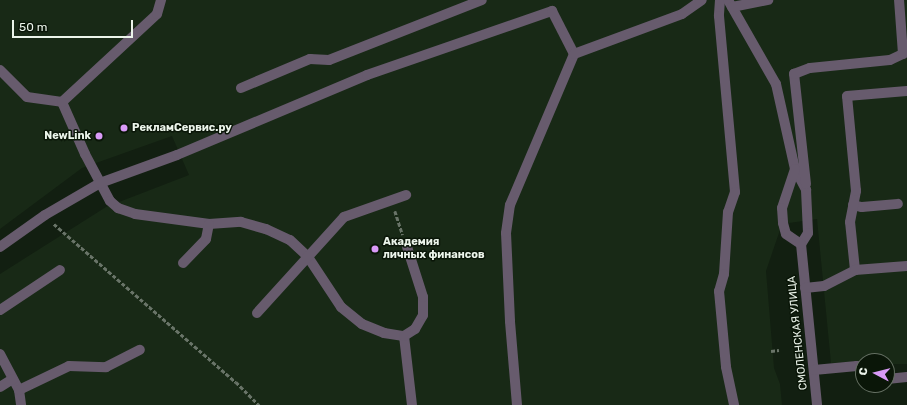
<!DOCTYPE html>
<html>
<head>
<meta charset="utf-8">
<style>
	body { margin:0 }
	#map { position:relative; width:907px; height:405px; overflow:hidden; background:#121f11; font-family:Rubik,sans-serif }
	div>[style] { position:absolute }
	.built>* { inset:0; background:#182916 }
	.path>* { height:2.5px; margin-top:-1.25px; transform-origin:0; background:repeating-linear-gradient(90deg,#697468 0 4px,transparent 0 6px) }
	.minor>* { height:10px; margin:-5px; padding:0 5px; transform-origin:5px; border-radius:5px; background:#675b6d }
	.dots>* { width:11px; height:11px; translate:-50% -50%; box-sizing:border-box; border:2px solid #0a1608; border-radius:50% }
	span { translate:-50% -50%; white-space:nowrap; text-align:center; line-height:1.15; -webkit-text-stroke:3px #0a1608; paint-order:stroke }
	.poi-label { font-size:11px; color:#ebf4ea; font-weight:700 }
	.left { translate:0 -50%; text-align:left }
	.right { translate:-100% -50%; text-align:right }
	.street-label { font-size:11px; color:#ebf4ea }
	.north { position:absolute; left:855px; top:353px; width:40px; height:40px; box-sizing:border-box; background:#0a1608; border:1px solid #646f62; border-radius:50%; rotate:277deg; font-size:11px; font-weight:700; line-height:16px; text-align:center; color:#ebf4ea }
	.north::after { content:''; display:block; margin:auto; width:14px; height:18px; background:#d99af7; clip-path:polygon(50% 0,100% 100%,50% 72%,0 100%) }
	.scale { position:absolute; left:12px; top:20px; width:121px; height:18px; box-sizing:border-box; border:2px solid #ebf4ea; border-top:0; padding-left:5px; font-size:12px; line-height:14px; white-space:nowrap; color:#ebf4ea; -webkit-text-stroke:3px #0a1608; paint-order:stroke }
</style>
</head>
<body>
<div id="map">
	<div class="built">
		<div style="clip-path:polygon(0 0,907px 0,907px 364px,887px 364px,887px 361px,831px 363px,817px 219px,782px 224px,766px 271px,774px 368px,780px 384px,782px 405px,0 405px,0 274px,106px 207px,189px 175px,172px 136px,82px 168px,0 229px)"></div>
	</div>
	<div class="path">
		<div style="left:395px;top:211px;width:25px;rotate:72deg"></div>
		<div style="left:54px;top:224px;width:241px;rotate:41deg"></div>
		<div style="left:236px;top:382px;width:33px;rotate:45deg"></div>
		<div style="left:771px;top:351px;width:8px;rotate:-7deg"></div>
	</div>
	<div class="minor">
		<div style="left:720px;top:0;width:16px;rotate:94deg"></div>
		<div style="left:719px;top:16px;width:177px;rotate:84.8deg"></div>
		<div style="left:735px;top:192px;width:21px;rotate:109deg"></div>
		<div style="left:728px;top:212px;width:62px;rotate:93.7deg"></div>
		<div style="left:724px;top:274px;width:18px;rotate:106deg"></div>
		<div style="left:719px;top:291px;width:76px;rotate:84.7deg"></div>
		<div style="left:726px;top:367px;width:39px;rotate:78deg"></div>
		<div style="left:728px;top:0;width:97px;rotate:60.3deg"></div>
		<div style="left:776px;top:84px;width:87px;rotate:77.4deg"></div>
		<div style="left:795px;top:169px;width:24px;rotate:62deg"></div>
		<div style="left:806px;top:190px;width:43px;rotate:87.3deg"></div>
		<div style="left:808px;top:233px;width:13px;rotate:122deg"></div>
		<div style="left:801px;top:244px;width:162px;rotate:84.3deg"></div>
		<div style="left:732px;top:7px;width:37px;rotate:-11deg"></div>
		<div style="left:0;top:70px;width:38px;rotate:45deg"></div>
		<div style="left:27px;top:97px;width:35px;rotate:8deg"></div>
		<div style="left:62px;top:102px;width:57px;rotate:66.1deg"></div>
		<div style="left:85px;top:154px;width:53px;rotate:62deg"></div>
		<div style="left:110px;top:201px;width:11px;rotate:41deg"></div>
		<div style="left:118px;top:208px;width:18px;rotate:19deg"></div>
		<div style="left:135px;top:214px;width:75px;rotate:7.7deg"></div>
		<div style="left:209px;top:224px;width:32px;rotate:-4deg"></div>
		<div style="left:241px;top:222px;width:26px;rotate:16deg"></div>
		<div style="left:266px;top:229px;width:26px;rotate:25deg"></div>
		<div style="left:290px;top:240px;width:25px;rotate:43deg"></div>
		<div style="left:308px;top:257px;width:60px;rotate:56.6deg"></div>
		<div style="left:341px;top:307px;width:27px;rotate:39deg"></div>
		<div style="left:362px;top:324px;width:24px;rotate:22deg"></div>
		<div style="left:384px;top:333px;width:20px;rotate:9deg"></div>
		<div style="left:404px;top:336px;width:69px;rotate:83.4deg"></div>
		<div style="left:241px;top:88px;width:75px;rotate:-22.8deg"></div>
		<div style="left:310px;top:59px;width:19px;rotate:3deg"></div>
		<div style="left:329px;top:60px;width:164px;rotate:-21.4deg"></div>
		<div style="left:62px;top:102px;width:129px;rotate:-42.8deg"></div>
		<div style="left:157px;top:14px;width:15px;rotate:-74deg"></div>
		<div style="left:795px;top:169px;width:41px;rotate:108.4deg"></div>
		<div style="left:782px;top:208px;width:15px;rotate:86deg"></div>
		<div style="left:783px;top:223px;width:11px;rotate:75deg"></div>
		<div style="left:786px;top:234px;width:18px;rotate:34deg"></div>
		<div style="left:806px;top:184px;width:111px;rotate:-96.2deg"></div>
		<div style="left:794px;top:74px;width:17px;rotate:-21deg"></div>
		<div style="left:810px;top:68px;width:80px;rotate:-5.7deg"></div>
		<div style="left:890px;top:60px;width:14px;rotate:-25deg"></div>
		<div style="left:903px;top:54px;width:54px;rotate:-94.2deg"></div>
		<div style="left:853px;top:205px;width:9px;rotate:13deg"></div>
		<div style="left:862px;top:207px;width:36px;rotate:-5deg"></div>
		<div style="left:0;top:247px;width:55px;rotate:-35.4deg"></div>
		<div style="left:45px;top:215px;width:64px;rotate:-30.2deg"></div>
		<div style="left:100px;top:183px;width:82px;rotate:-20deg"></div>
		<div style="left:177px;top:155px;width:206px;rotate:-22.8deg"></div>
		<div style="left:367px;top:75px;width:196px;rotate:-19.1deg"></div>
		<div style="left:552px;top:11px;width:48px;rotate:62.9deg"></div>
		<div style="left:183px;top:263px;width:33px;rotate:-46deg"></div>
		<div style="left:206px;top:239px;width:15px;rotate:-79deg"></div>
		<div style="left:855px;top:270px;width:48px;rotate:-95.9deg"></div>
		<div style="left:850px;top:222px;width:32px;rotate:-79deg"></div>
		<div style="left:856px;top:191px;width:95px;rotate:-95.4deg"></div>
		<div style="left:847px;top:96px;width:60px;rotate:-4.8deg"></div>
		<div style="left:805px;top:288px;width:19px;rotate:-6deg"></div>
		<div style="left:824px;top:286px;width:35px;rotate:-27deg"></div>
		<div style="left:855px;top:270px;width:52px;rotate:-4.4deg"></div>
		<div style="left:0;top:310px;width:72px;rotate:-33.7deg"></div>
		<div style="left:257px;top:313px;width:130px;rotate:-47.8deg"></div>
		<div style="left:344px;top:217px;width:66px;rotate:-19.5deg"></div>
		<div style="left:404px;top:336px;width:13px;rotate:-32deg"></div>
		<div style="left:415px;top:329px;width:16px;rotate:-60deg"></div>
		<div style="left:423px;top:315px;width:18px;rotate:-90deg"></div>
		<div style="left:423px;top:297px;width:52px;rotate:-107.7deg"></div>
		<div style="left:0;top:354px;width:41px;rotate:62.2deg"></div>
		<div style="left:19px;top:390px;width:15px;rotate:82deg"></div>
		<div style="left:814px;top:370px;width:43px;rotate:-5.3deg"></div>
		<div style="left:857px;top:366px;width:7px;rotate:34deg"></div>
		<div style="left:887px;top:379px;width:20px;rotate:-6deg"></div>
		<div style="left:0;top:387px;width:15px;rotate:-32deg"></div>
		<div style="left:19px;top:390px;width:55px;rotate:-25.6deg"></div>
		<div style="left:69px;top:366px;width:37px;rotate:2deg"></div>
		<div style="left:106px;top:367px;width:38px;rotate:-27deg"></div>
		<div style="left:517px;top:405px;width:84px;rotate:-94.8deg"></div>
		<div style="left:510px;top:321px;width:88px;rotate:-92.6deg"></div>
		<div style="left:506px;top:233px;width:28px;rotate:-82deg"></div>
		<div style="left:510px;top:205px;width:164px;rotate:-67deg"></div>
		<div style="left:574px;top:54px;width:115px;rotate:-20.3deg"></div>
		<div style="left:682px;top:14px;width:24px;rotate:-35deg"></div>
	</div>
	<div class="dots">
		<div style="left:124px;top:128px;background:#d99af7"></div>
		<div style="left:99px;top:136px;background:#d99af7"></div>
		<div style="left:375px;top:249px;background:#d99af7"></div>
	</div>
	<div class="poi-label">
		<span class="left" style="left:132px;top:128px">РекламСервис.ру</span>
		<span class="right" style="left:91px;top:136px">NewLink</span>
		<span class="left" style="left:383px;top:249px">Академия<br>личных финансов</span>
	</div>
	<div class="street-label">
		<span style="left:798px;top:333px;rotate:-96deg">СМОЛЕНСКАЯ УЛИЦА</span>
	</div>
	<div class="north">С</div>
	<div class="scale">50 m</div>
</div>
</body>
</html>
